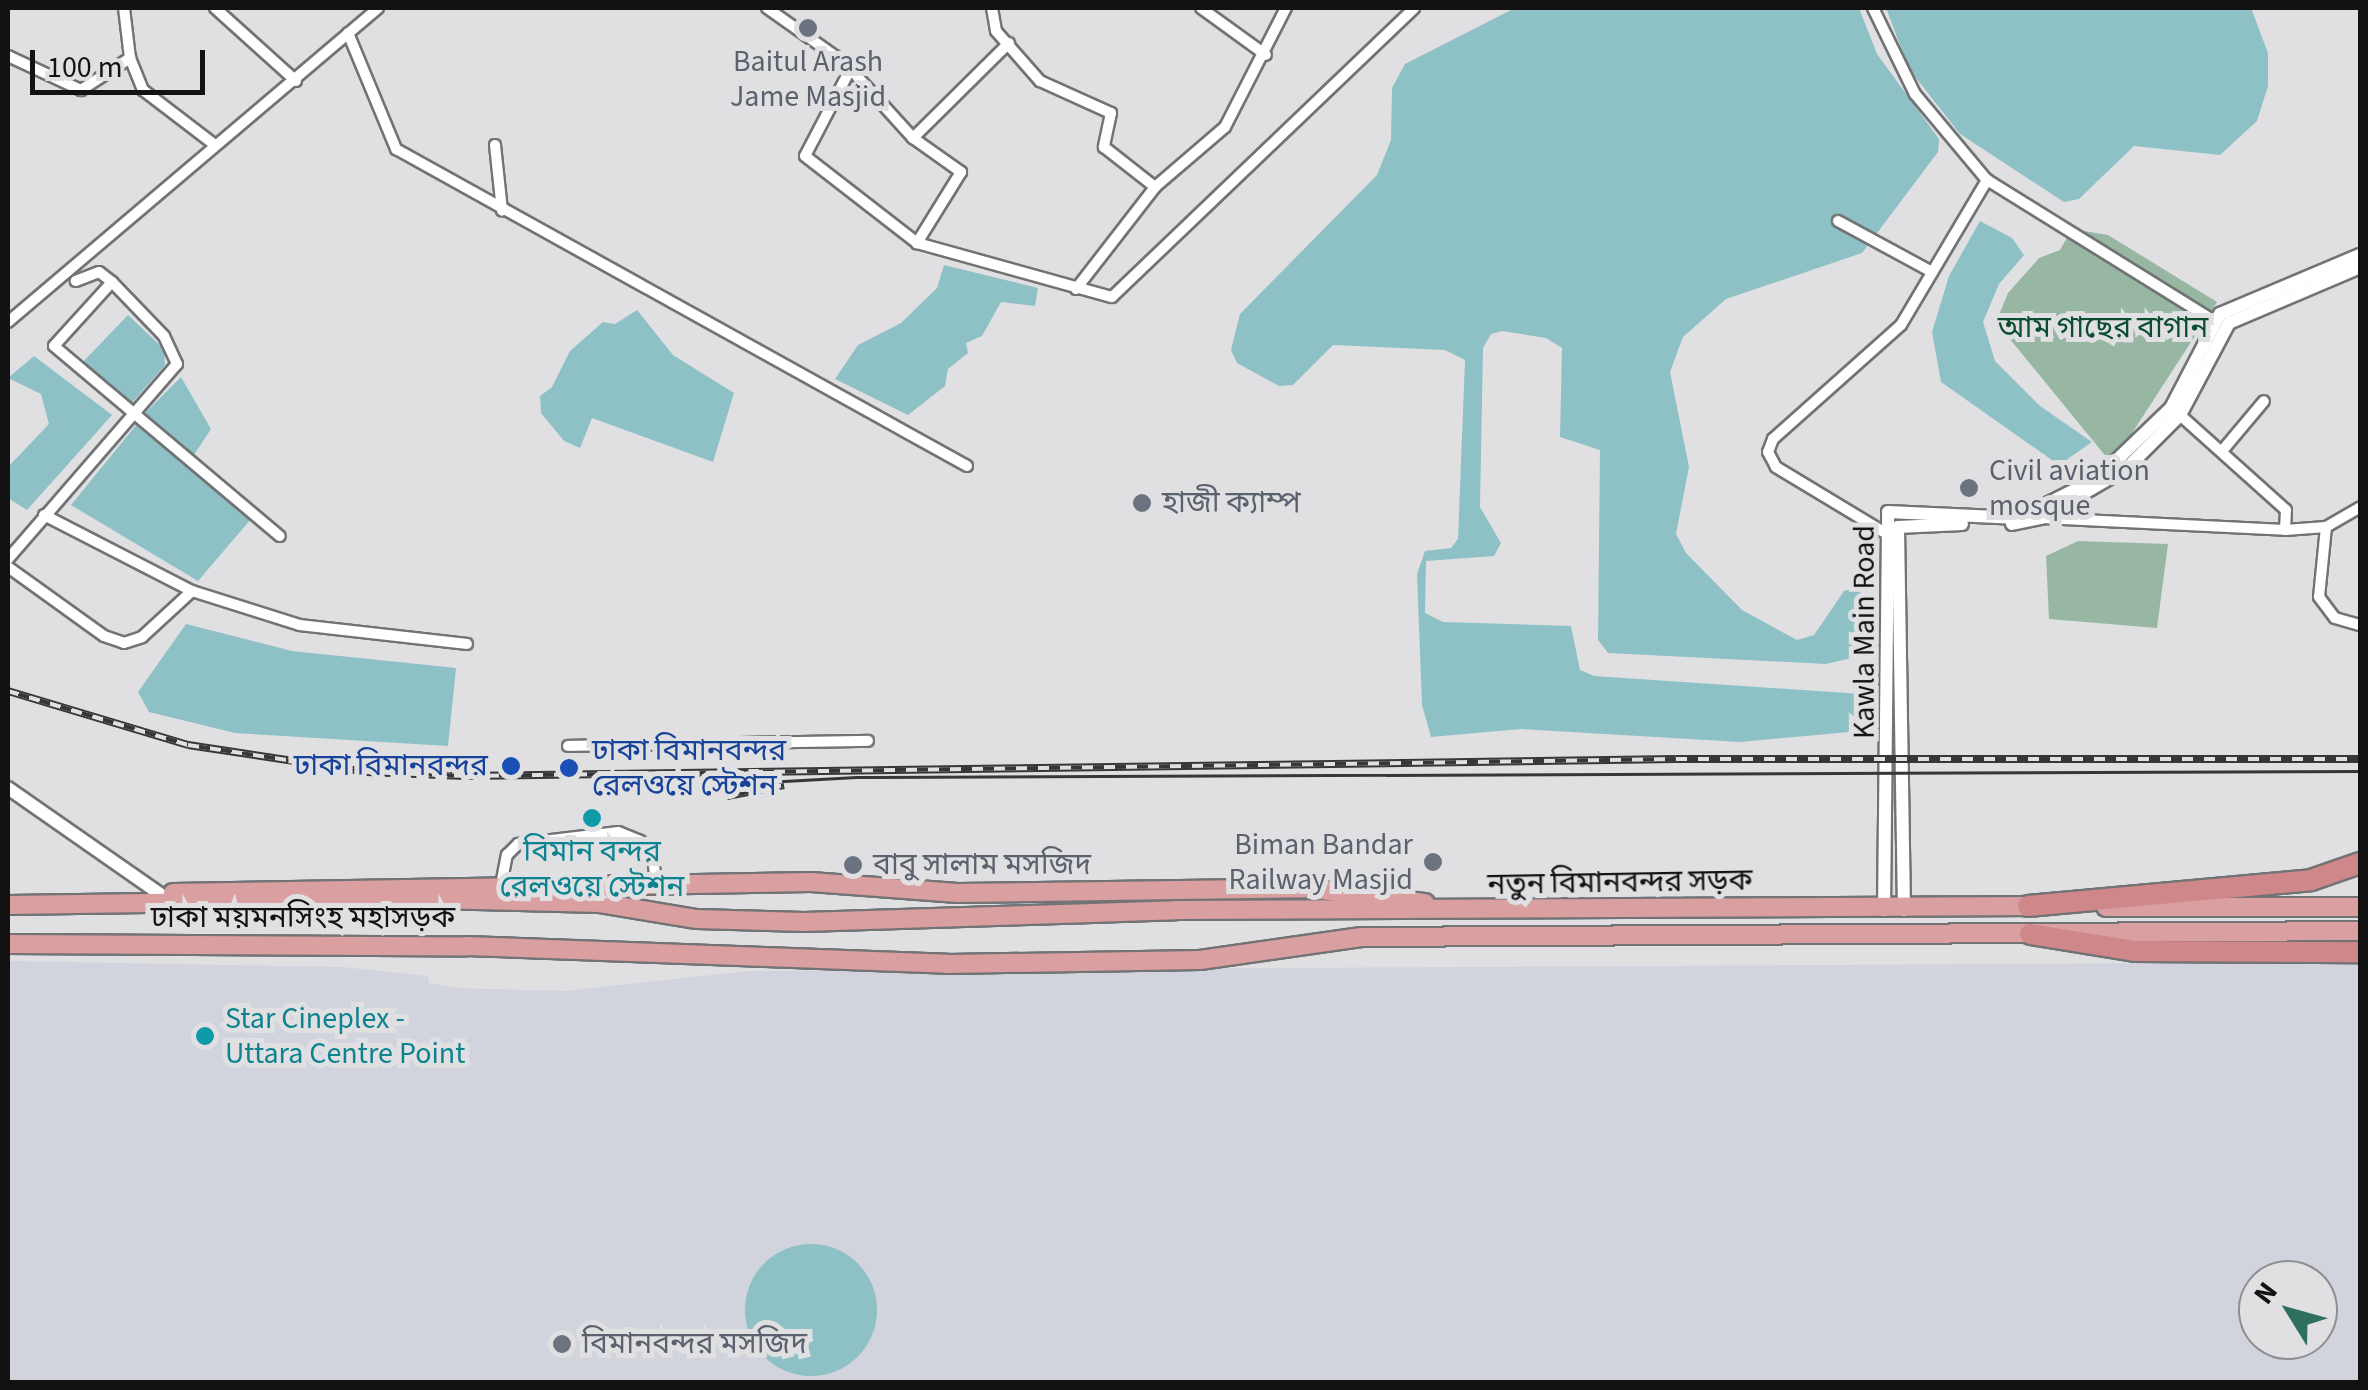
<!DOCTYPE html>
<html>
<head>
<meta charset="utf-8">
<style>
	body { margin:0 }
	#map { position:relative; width:2368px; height:1390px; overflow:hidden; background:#e0e0e3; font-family:"Source Sans 3","Noto Sans Bengali",sans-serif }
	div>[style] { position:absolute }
	.built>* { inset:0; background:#d1d3dd }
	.green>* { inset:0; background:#97b7a3 }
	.water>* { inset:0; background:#8ec1c5 }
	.round { border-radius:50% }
	.roads { filter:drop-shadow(2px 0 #727375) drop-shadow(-2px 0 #727375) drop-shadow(0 2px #727375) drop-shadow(0 -2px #727375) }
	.minor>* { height:10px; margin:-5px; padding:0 5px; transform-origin:5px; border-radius:5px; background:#fff }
	.tertiary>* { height:12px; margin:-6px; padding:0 6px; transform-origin:6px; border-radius:6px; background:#fff }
	.trunk>* { height:18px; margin:-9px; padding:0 9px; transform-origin:9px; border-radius:9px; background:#da9fa0 }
	.motorway>* { height:20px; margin:-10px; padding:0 10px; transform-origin:10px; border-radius:10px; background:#d08789 }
	.tram>* { height:2.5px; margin:-1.25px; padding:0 1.25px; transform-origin:1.25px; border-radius:1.25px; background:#373739 }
	.rail>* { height:8px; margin-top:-4px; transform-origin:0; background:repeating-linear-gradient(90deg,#e0e0e3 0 11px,#373739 0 22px); box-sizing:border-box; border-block:2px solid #373739 }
	.dots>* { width:28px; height:28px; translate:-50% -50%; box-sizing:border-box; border:5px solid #e0e0e3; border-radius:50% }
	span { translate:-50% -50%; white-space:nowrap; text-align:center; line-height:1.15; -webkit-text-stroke:10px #e0e0e3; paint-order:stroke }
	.worship-label { font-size:30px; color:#5b616d }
	.left { translate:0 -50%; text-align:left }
	.right { translate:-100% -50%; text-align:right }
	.park-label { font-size:30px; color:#0b4e2f }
	.street-label { font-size:30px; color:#121213 }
	.transit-label { font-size:30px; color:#164399 }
	.culture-label { font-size:30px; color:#0d838f }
	.frame { position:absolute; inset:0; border:10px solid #121213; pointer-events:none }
	.north { position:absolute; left:2238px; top:1260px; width:100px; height:100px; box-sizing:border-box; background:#e0e0e3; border:2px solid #8e8e90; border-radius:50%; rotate:307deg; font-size:28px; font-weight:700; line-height:40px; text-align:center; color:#121213 }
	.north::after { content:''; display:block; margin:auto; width:35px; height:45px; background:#2f6f5f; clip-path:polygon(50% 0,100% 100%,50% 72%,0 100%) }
	.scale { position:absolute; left:30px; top:50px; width:175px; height:45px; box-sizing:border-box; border:5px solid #121213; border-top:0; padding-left:12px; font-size:30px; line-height:35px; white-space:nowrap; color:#121213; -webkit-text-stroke:8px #e0e0e3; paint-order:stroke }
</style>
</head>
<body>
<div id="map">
	<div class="built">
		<div style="clip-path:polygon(evenodd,8px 961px,342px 967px,428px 976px,429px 983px,456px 988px,564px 991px,750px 971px,2360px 962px,2360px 1382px,8px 1382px,8px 961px,2258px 1280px,2318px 1280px,2318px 1340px,2258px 1340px,2258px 1280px)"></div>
	</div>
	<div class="green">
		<div style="clip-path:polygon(2072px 229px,2108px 235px,2217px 302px,2112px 464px,1996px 322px,2008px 293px,2039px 258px,2060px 250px)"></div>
		<div style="clip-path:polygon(2078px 541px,2168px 544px,2157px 628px,2049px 619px,2046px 556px)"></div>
	</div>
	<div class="water">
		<div style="clip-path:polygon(1515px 8px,1859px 8px,1877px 54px,1939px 139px,1938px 152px,1862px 253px,1726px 299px,1683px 337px,1670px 372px,1689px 467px,1676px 534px,1686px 553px,1742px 610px,1797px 640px,1814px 635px,1844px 591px,1861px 586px,1856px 657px,1826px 664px,1608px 653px,1598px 640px,1600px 450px,1560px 437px,1562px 348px,1546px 338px,1502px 331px,1491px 334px,1483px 348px,1480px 507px,1501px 543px,1494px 556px,1426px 561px,1425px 613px,1443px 622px,1571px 626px,1580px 670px,1594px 676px,1862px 694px,1862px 721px,1849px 732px,1740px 742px,1521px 729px,1431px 737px,1422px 705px,1417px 574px,1425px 551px,1451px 548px,1458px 539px,1465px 360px,1445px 350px,1333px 345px,1293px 385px,1279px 386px,1237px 363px,1231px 350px,1240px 314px,1377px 175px,1391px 140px,1392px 88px,1405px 64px)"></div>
		<div style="clip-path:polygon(1886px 8px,2251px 8px,2268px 53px,2268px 86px,2257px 121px,2220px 155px,2134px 146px,2079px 199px,2064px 202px,1960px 134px,1909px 69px)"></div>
		<div style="clip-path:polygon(1980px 221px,2012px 238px,2024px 255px,1999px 284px,1983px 322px,1995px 361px,2040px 406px,2092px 442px,2059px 465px,1941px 382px,1932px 332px,1949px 276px)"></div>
		<div style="clip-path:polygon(944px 265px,1038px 288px,1035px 306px,1001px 302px,982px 336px,966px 343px,968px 353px,948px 369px,945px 386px,908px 415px,835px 379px,858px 345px,901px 323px,937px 288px)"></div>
		<div style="clip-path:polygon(637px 310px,673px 355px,734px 393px,713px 462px,592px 418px,580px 448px,564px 441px,541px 413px,540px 396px,552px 387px,570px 351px,603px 322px,615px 324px)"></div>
		<div style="clip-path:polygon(128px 315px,164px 349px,165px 365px,131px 404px,80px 365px)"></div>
		<div style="clip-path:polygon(34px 356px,112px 415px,27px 510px,8px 498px,8px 467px,49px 424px,41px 394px,8px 378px)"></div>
		<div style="clip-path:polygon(181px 377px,211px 429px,192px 458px,142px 416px)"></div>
		<div style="clip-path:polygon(137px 424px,251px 519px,198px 581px,71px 505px)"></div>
		<div style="clip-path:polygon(186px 624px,292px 651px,456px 668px,448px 746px,235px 733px,149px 712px,138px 692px)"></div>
		<div class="round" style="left:745px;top:1244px;width:132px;height:132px"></div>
	</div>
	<div class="roads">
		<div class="minor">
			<div style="left:124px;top:8px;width:50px;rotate:83.2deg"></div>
			<div style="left:130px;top:58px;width:35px;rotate:68deg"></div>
			<div style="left:143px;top:90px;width:91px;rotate:37.4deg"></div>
			<div style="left:215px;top:8px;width:109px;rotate:42deg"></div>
			<div style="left:767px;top:8px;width:95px;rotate:35.2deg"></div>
			<div style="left:845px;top:63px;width:101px;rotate:47.8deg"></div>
			<div style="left:913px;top:138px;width:59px;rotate:35.3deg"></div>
			<div style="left:961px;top:172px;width:84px;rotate:121.8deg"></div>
			<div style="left:917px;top:243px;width:202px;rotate:15.5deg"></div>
			<div style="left:1112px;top:297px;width:418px;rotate:-43.7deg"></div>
			<div style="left:992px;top:8px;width:23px;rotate:80deg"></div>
			<div style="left:996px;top:31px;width:67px;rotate:48.7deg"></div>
			<div style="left:1040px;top:81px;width:78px;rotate:24.3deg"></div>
			<div style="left:1111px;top:113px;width:35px;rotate:102deg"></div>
			<div style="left:1104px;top:147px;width:65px;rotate:38.1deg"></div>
			<div style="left:1201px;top:8px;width:80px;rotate:35.9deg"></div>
			<div style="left:1873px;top:8px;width:96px;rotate:64deg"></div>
			<div style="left:1915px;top:94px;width:112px;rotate:50.1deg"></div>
			<div style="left:1987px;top:180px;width:269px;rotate:31.8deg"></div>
			<div style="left:348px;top:33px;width:126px;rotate:67.5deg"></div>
			<div style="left:396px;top:149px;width:653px;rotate:29.04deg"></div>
			<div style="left:8px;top:56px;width:81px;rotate:25deg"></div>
			<div style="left:81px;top:90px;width:59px;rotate:-33.1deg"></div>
			<div style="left:851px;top:68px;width:99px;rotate:117.6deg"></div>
			<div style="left:805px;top:156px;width:142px;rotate:37.8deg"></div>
			<div style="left:913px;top:138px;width:135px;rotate:-44.7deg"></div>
			<div style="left:495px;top:145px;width:66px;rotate:83.9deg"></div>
			<div style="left:1838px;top:221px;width:107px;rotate:28.5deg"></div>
			<div style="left:112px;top:282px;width:86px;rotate:132.2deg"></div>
			<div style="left:54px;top:346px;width:295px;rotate:40.1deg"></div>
			<div style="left:1076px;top:289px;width:129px;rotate:-52.2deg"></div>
			<div style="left:1155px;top:187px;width:92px;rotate:-40.6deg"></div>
			<div style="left:1225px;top:127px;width:134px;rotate:-62.9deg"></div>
			<div style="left:8px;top:322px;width:485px;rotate:-40.3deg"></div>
			<div style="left:2180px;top:415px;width:142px;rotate:41.9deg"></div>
			<div style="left:2286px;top:510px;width:20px;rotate:93deg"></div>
			<div style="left:2222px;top:451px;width:65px;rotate:-50deg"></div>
			<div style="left:44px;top:515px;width:166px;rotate:27.2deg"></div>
			<div style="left:2042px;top:518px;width:243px;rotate:2.8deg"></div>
			<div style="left:2285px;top:530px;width:41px;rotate:-4.2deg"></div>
			<div style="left:2326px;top:527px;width:39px;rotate:-30deg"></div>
			<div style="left:2326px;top:527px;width:70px;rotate:95.7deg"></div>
			<div style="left:2319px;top:597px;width:26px;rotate:53deg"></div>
			<div style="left:2335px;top:618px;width:26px;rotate:16deg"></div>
			<div style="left:1887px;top:534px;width:130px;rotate:-148.9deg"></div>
			<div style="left:1776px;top:467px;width:17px;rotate:-118deg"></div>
			<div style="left:1768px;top:452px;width:14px;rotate:-69deg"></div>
			<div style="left:1773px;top:439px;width:171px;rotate:-41.7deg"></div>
			<div style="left:1901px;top:325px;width:169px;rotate:-59.3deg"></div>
			<div style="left:8px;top:559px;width:258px;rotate:-49.1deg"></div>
			<div style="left:177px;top:364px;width:31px;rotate:-115deg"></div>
			<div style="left:164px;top:336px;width:75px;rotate:-133.9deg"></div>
			<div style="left:112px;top:282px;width:16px;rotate:-142deg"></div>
			<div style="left:99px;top:272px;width:25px;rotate:159deg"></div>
			<div style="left:8px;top:567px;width:118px;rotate:35.7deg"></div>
			<div style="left:104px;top:636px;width:21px;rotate:19deg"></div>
			<div style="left:124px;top:643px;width:19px;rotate:-18deg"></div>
			<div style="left:142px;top:637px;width:68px;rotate:-42.6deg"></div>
			<div style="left:192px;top:591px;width:113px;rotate:17.5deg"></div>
			<div style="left:300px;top:625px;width:168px;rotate:6.5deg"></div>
			<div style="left:568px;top:746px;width:300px;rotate:-1deg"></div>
			<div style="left:501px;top:885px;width:31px;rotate:-79deg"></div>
			<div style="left:507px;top:855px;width:16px;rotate:-45deg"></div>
			<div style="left:518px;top:844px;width:101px;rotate:-6.8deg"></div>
			<div style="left:618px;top:832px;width:24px;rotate:22deg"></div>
			<div style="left:640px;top:841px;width:20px;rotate:49deg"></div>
			<div style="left:653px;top:856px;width:27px;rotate:84deg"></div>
		</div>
		<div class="tertiary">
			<div style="left:2012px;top:524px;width:30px;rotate:-12deg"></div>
			<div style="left:2041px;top:518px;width:99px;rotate:-30.2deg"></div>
			<div style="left:2127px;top:468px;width:75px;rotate:-45deg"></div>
			<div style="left:2180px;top:415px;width:104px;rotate:-62deg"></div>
			<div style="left:2229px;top:323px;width:142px;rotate:-23.1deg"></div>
			<div style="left:8px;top:788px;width:185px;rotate:34.9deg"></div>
			<div style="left:1884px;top:910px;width:398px;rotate:-89.4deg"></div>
			<div style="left:1888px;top:512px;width:131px;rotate:2.6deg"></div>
			<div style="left:2019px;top:518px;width:89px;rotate:-26.9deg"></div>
			<div style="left:2098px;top:478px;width:101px;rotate:-43.8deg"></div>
			<div style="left:2171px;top:408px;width:106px;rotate:-62.5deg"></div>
			<div style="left:2220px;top:314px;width:152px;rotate:-22.9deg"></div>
			<div style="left:1904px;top:910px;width:383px;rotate:-90.9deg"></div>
			<div style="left:1898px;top:527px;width:64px;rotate:-2.7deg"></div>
		</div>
		<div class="trunk">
			<div style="left:173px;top:893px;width:638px;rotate:-0.99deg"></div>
			<div style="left:811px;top:882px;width:147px;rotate:4.3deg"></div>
			<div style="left:958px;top:893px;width:347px;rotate:-0.8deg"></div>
			<div style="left:1305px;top:888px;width:121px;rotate:7.1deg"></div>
			<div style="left:8px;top:905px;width:421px;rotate:-0.8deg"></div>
			<div style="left:429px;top:899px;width:171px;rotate:1.3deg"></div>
			<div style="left:600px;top:903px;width:98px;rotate:9.4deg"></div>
			<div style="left:697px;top:919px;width:107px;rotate:1.6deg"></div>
			<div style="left:804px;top:922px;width:372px;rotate:-1.8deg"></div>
			<div style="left:1176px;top:910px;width:864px;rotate:-0.27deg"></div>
			<div style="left:2106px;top:907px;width:254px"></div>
			<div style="left:8px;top:944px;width:458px;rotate:0.3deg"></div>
			<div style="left:466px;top:946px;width:482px;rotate:2.1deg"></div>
			<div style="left:948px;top:964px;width:252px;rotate:-0.9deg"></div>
			<div style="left:1200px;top:960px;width:163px;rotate:-8.1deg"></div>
			<div style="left:1361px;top:937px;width:999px;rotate:-0.34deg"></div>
		</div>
		<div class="motorway">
			<div style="left:2028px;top:906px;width:284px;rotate:-5.2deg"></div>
			<div style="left:2311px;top:880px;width:52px;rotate:-19.1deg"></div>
			<div style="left:2030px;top:934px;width:106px;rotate:9.2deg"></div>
			<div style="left:2135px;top:951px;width:225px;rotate:0.3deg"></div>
		</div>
	</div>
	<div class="tram">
		<div style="left:728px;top:784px;width:128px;rotate:-3.1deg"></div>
		<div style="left:856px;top:777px;width:1504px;rotate:-0.23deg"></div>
	</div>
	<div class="rail">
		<div style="left:8px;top:691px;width:188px;rotate:16.7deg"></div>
		<div style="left:188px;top:745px;width:180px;rotate:8.6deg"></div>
		<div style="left:366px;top:772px;width:100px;rotate:2.3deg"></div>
		<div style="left:466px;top:776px;width:1210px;rotate:-0.8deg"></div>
		<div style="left:1676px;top:759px;width:684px"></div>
		<div style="left:727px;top:796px;width:58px;rotate:-10.9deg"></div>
	</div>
	<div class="dots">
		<div style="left:808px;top:28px;background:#6b7280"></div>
		<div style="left:1969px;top:488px;background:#6b7280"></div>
		<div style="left:1142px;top:503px;background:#6b7280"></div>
		<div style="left:511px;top:766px;background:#1a4fb4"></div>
		<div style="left:569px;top:768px;background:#1a4fb4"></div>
		<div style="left:592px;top:818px;background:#0f9aa8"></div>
		<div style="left:1433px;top:862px;background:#6b7280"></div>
		<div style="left:853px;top:865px;background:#6b7280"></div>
		<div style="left:205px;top:1036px;background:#0f9aa8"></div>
		<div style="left:562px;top:1344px;background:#6b7280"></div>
	</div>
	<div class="worship-label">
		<span style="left:808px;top:79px">Baitul Arash<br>Jame Masjid</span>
		<span class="left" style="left:1989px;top:488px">Civil aviation<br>mosque</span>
		<span class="left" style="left:1162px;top:503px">হাজী ক্যাম্প</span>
		<span class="right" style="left:1413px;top:862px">Biman Bandar<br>Railway Masjid</span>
		<span class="left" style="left:873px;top:865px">বাবু সালাম মসজিদ</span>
		<span class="left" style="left:582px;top:1344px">বিমানবন্দর মসজিদ</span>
	</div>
	<div class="park-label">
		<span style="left:2103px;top:328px">আম গাছের বাগান</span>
	</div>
	<div class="street-label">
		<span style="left:1865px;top:632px;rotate:-90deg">Kawla Main Road</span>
		<span style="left:1620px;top:883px;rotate:-1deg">নতুন বিমানবন্দর সড়ক</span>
		<span style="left:303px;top:918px">ঢাকা ময়মনসিংহ মহাসড়ক</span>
	</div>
	<div class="transit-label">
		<span class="left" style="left:592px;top:768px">ঢাকা বিমানবন্দর<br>রেলওয়ে স্টেশন</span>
		<span class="right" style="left:488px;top:766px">ঢাকা বিমানবন্দর</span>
	</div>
	<div class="culture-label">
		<span style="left:592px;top:869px">বিমান বন্দর<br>রেলওয়ে স্টেশন</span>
		<span class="left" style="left:225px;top:1036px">Star Cineplex -<br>Uttara Centre Point</span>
	</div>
	<div class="frame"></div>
	<div class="north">N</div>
	<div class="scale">100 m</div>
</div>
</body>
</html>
